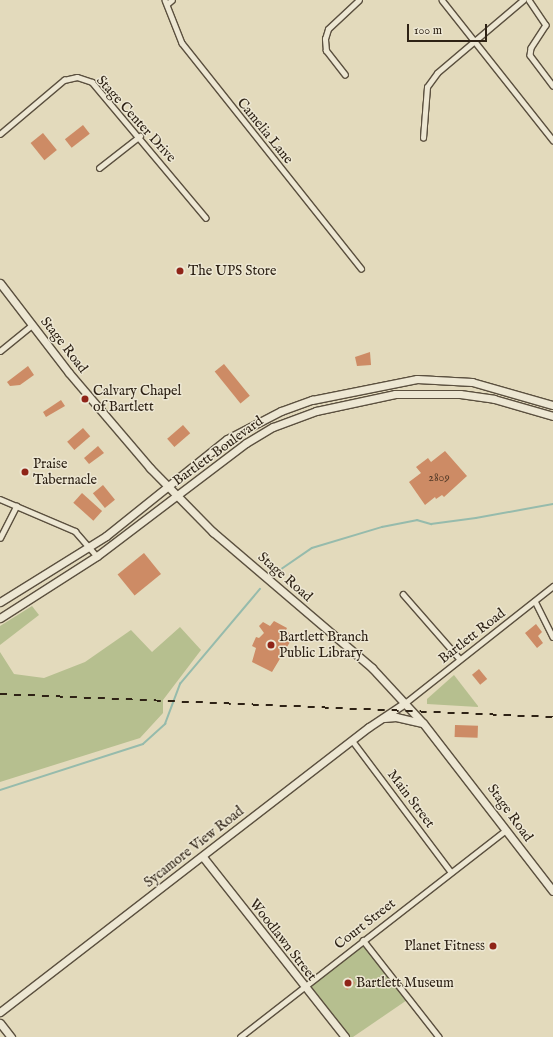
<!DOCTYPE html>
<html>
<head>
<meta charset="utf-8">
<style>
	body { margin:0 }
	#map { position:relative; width:553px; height:1037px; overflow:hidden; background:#e3dabc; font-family:"IM FELL English",serif }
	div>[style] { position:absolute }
	.green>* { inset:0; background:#b6bf8f }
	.stream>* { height:1.5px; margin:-0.75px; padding:0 0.75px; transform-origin:0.75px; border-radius:0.75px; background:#96bbac }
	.building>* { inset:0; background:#cd8b65; transform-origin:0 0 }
	.roads { filter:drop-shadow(1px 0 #5b503f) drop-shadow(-1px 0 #5b503f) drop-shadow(0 1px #5b503f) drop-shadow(0 -1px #5b503f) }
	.street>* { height:4.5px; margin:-2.25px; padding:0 2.25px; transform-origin:2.25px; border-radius:2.25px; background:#ede7d3 }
	.secondary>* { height:7px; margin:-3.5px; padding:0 3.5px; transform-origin:3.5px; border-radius:3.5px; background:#ede7d3 }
	.rail>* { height:1.5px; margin-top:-0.75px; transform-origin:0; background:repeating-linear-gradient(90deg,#2e2215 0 7px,transparent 0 14px) }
	.dots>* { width:11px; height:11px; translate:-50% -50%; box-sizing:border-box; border:2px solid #ede7d3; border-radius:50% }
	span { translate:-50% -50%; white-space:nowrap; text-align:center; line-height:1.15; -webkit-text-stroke:3px #ede7d3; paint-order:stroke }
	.number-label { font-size:12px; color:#563c29 }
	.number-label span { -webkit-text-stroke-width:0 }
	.street-label { font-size:14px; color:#2e2215 }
	.poi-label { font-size:14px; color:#2e2215 }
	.left { translate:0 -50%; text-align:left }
	.right { translate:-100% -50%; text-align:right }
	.scale { position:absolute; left:407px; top:24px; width:80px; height:18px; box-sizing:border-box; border:2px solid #2e2215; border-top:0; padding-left:5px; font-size:12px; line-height:14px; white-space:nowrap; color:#2e2215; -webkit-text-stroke:3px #ede7d3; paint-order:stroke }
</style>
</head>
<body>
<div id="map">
	<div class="green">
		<div style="clip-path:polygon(32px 606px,39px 615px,0 645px,0 626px)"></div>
		<div style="clip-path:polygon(180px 627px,201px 650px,163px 700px,163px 713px,140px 738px,0 782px,0 652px,14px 674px,44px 678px,85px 662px,131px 630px,152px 652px)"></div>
		<div style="clip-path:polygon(454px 675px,478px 706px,478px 707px,427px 704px,427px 699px)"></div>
		<div style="clip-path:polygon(363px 940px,410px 998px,353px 1037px,345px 1037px,303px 987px)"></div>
	</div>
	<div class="stream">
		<div style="left:277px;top:572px;width:42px;rotate:-34.4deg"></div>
		<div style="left:312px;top:548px;width:73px;rotate:-16.7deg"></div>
		<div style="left:382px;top:527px;width:36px;rotate:-11deg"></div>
		<div style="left:417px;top:520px;width:15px;rotate:16deg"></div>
		<div style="left:431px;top:524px;width:45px;rotate:-7.6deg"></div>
		<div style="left:476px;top:518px;width:78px;rotate:-10.3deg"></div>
		<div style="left:0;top:790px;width:150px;rotate:-17.8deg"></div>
		<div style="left:143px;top:744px;width:30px;rotate:-42deg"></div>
		<div style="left:165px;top:724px;width:43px;rotate:-69.4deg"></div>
		<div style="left:180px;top:684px;width:124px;rotate:-49.9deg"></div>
	</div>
	<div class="building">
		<div style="left:83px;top:125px;width:11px;height:23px;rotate:52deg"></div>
		<div style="left:43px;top:133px;width:22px;height:16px;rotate:51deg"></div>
		<div style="clip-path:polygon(370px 352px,371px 365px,357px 366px,355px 357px)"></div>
		<div style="left:224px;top:364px;width:41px;height:12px;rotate:51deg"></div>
		<div style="clip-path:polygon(28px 366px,34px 375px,20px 385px,10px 386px,7px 382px)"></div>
		<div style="clip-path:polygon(61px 400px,65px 406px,46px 417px,43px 412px)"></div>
		<div style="left:183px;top:425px;width:11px;height:21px;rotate:49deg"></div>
		<div style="left:83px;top:428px;width:11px;height:21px;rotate:49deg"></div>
		<div style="clip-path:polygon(98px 446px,104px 453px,89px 464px,84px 458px)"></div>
		<div style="clip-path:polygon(445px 451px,467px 476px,444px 497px,442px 495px,436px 499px,435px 497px,425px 505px,409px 482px,421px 473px,416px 467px,428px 458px,431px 462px)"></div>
		<div style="left:103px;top:485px;width:19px;height:13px;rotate:51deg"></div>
		<div style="left:82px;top:493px;width:27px;height:13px;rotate:42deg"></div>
		<div style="left:144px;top:553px;width:27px;height:34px;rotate:51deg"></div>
		<div style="clip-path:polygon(274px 621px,287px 628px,286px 630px,293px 637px,272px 672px,252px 662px,256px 648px,252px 646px,256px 637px,259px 638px,264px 633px,259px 626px,263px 622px,270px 626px)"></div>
		<div style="clip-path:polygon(536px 624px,542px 632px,538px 636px,543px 643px,537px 648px,525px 633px)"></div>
		<div style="left:479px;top:669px;width:13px;height:9px;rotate:51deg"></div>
		<div style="left:455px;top:725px;width:23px;height:12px;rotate:2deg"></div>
		<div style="clip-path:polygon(350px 977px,355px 983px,347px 990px,342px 983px)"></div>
	</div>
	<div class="roads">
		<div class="street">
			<div style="left:165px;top:0;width:46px;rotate:68.4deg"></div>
			<div style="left:182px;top:43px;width:288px;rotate:51.5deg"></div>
			<div style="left:442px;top:0;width:179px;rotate:51.6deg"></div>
			<div style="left:529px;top:0;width:30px;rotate:56deg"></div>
			<div style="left:546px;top:25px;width:27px;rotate:123deg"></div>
			<div style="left:531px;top:48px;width:7px;rotate:98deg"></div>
			<div style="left:530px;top:55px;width:38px;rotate:53deg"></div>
			<div style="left:167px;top:4px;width:6px;rotate:-39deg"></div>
			<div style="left:345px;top:75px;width:31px;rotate:-128deg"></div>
			<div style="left:326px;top:51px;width:12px;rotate:-95deg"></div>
			<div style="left:325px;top:39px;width:10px;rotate:-73deg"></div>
			<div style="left:328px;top:29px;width:42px;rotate:-43.1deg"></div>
			<div style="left:0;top:134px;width:84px;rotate:-40.2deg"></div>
			<div style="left:64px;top:80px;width:13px;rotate:-13deg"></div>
			<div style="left:77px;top:77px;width:16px;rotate:18deg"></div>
			<div style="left:92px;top:82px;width:177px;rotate:50deg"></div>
			<div style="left:423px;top:138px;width:51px;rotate:-85.5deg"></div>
			<div style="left:427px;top:87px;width:17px;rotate:-54deg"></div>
			<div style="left:437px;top:73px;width:113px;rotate:-40.3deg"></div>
			<div style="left:99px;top:168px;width:52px;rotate:-38deg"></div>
			<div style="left:0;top:351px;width:41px;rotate:-39.1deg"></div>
			<div style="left:0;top:499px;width:82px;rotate:23.1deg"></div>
			<div style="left:75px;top:531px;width:33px;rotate:49deg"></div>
			<div style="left:0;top:538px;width:36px;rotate:-63deg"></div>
			<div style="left:403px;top:594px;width:86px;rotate:48.8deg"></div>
			<div style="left:535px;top:601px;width:40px;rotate:63.4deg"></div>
			<div style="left:405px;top:703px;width:189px;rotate:-38.3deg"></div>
			<div style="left:352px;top:740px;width:165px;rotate:53.1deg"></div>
			<div style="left:363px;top:940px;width:123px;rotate:51.9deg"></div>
			<div style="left:240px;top:1037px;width:336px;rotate:-37.9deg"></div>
		</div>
		<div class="secondary">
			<div style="left:0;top:283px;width:113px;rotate:52.5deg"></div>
			<div style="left:69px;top:373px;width:125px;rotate:49.5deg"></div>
			<div style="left:150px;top:468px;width:90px;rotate:45.5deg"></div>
			<div style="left:213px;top:532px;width:209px;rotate:40.5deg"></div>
			<div style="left:372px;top:668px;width:75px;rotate:47.2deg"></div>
			<div style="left:423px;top:723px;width:212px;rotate:52.3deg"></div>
			<div style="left:0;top:602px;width:125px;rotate:-31.9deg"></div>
			<div style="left:106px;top:536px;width:155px;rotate:-38.7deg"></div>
			<div style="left:227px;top:439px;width:61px;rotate:-27.4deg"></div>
			<div style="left:281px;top:411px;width:33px;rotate:-20deg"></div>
			<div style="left:312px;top:400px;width:107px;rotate:-11.3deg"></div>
			<div style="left:417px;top:379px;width:55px;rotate:3.1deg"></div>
			<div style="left:472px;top:382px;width:84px;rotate:15.9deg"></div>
			<div style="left:0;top:618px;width:115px;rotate:-32.6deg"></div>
			<div style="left:97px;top:556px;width:187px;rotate:-37.2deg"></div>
			<div style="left:246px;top:443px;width:31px;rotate:-31deg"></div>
			<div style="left:273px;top:427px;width:46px;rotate:-20.4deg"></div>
			<div style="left:316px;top:411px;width:81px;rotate:-12.1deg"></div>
			<div style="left:395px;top:394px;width:65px"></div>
			<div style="left:460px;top:394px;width:34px;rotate:8deg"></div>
			<div style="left:494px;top:399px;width:61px;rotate:16.1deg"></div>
			<div style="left:384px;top:718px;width:12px;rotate:-5deg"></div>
			<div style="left:396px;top:717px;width:27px;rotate:13deg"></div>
			<div style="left:203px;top:857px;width:229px;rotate:51.7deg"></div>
			<div style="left:0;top:1012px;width:466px;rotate:-37.7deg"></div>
			<div style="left:369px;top:727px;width:43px;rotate:-33.7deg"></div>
			<div style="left:0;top:1023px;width:18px;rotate:52deg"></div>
		</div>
	</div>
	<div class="rail">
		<div style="left:0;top:694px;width:553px;rotate:2.38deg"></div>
	</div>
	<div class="dots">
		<div style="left:180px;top:271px;background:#8f2418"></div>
		<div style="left:85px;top:399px;background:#8f2418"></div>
		<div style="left:25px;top:472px;background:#8f2418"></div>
		<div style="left:271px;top:645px;background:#8f2418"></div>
		<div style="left:493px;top:946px;background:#8f2418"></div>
		<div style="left:348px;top:983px;background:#8f2418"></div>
	</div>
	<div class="number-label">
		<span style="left:439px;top:478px">2809</span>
	</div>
	<div class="street-label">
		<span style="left:136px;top:119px;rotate:48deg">Stage Center Drive</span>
		<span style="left:265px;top:131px;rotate:51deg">Camelia Lane</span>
		<span style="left:64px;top:345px;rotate:52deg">Stage Road</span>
		<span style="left:218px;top:451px;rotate:-36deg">Bartlett Boulevard</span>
		<span style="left:285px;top:577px;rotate:41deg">Stage Road</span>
		<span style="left:472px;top:636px;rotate:-38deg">Bartlett Road</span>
		<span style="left:411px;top:799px;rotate:53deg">Main Street</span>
		<span style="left:510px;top:813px;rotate:54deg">Stage Road</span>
		<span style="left:194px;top:847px;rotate:-38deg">Sycamore View Road</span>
		<span style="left:365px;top:924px;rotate:-38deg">Court Street</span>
		<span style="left:283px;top:940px;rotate:52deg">Woodlawn Street</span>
	</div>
	<div class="poi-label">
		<span class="left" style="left:188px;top:271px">The UPS Store</span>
		<span class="left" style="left:93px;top:399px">Calvary Chapel<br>of Bartlett</span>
		<span class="left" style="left:33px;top:472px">Praise<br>Tabernacle</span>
		<span class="left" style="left:279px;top:645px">Bartlett Branch<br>Public Library</span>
		<span class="right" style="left:485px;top:946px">Planet Fitness</span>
		<span class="left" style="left:356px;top:983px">Bartlett Museum</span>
	</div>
	<div class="scale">100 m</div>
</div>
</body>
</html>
